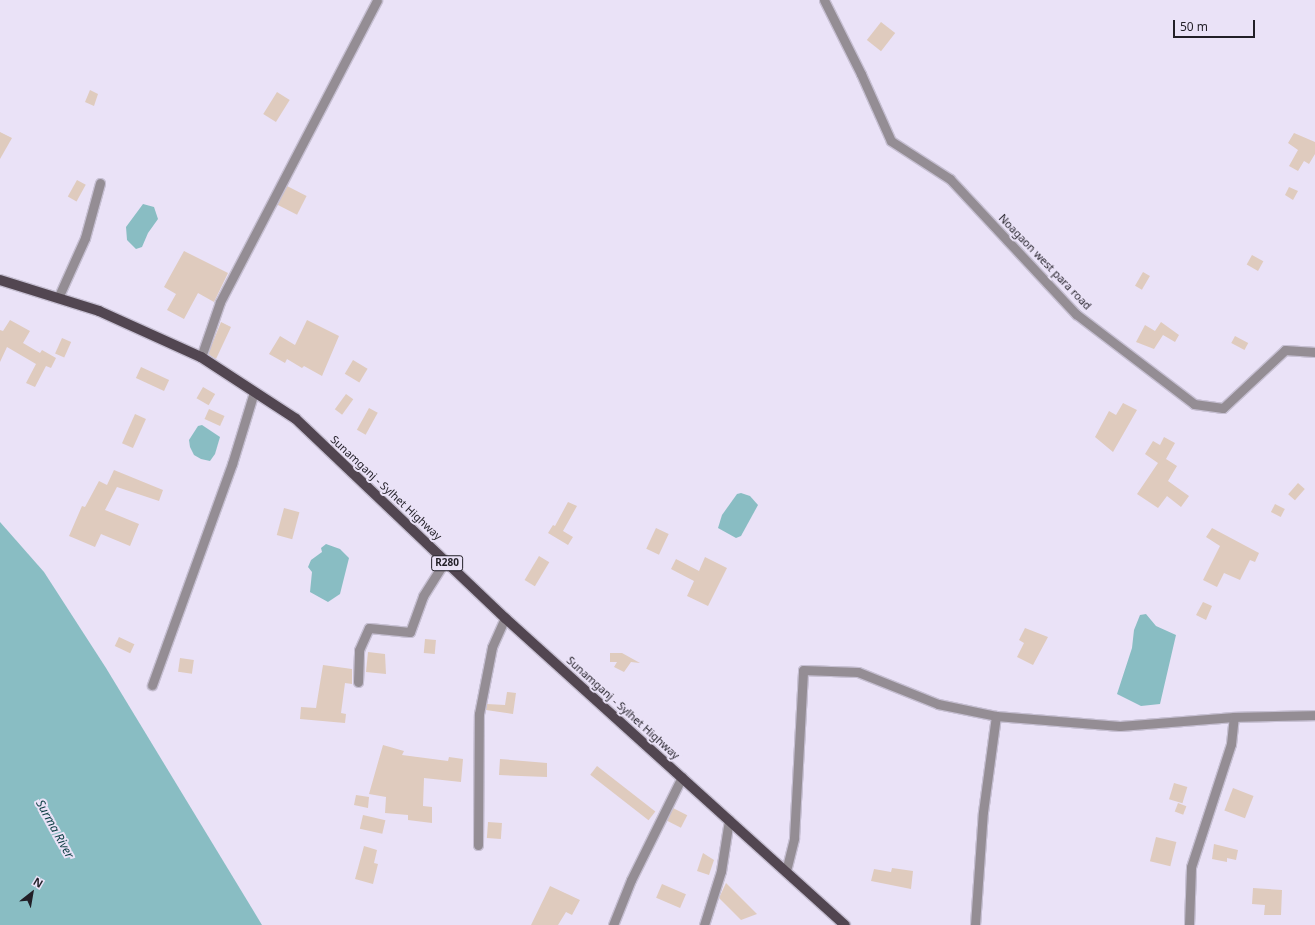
<!DOCTYPE html>
<html>
<head>
<meta charset="utf-8">
<style>
	body { margin:0 }
	#map { position:relative; width:1315px; height:925px; overflow:hidden; background:#eae2f7; font-family:"Noto Sans",sans-serif }
	div>[style] { position:absolute }
	.water>* { inset:0; background:#89bdc3 }
	.building>* { inset:0; background:#dfcbbe; transform-origin:0 0 }
	.roads { filter:drop-shadow(1px 0 #c6bfd2) drop-shadow(-1px 0 #c6bfd2) drop-shadow(0 1px #c6bfd2) drop-shadow(0 -1px #c6bfd2) }
	.street>* { height:9px; margin:-4.5px; padding:0 4.5px; transform-origin:4.5px; border-radius:4.5px; background:#948d94 }
	.primary>* { height:10px; margin:-5px; padding:0 5px; transform-origin:5px; border-radius:5px; background:#524651 }
	span { translate:-50% -50%; white-space:nowrap; text-align:center; line-height:1.15; -webkit-text-stroke:4px #eae2f7; paint-order:stroke }
	.shield-label span { padding:1px 3px; background:#eae2f7; border:1px solid; border-radius:3px; -webkit-text-stroke-width:0 }
	.shield-label { font-size:10px; color:#221f27; font-weight:700 }
	.street-label { font-size:11px; color:#221f27 }
	.water-label { font-size:12px; color:#0a3c41; font-style:italic }
	.north { position:absolute; left:12px; top:873px; width:40px; height:40px; -webkit-text-stroke:3px #eae2f7; paint-order:stroke; rotate:31deg; font-size:11px; font-weight:700; line-height:16px; text-align:center; color:#221f27 }
	.north::after { content:''; display:block; margin:auto; width:14px; height:18px; background:#221f27; clip-path:polygon(50% 0,100% 100%,50% 72%,0 100%) }
	.scale { position:absolute; left:1173px; top:20px; width:82px; height:18px; box-sizing:border-box; border:2px solid #221f27; border-top:0; padding-left:5px; font-size:12px; line-height:14px; white-space:nowrap; color:#221f27; -webkit-text-stroke:3px #eae2f7; paint-order:stroke }
</style>
</head>
<body>
<div id="map">
	<div class="water">
		<div style="clip-path:polygon(143px 204px,154px 207px,158px 219px,148px 233px,142px 247px,136px 249px,127px 240px,126px 227px)"></div>
		<div style="clip-path:polygon(202px 425px,220px 437px,215px 454px,210px 461px,201px 459px,194px 455px,190px 447px,189px 440px,198px 426px)"></div>
		<div style="clip-path:polygon(741px 493px,750px 496px,758px 505px,741px 536px,736px 538px,718px 528px,722px 515px,737px 494px)"></div>
		<div style="clip-path:polygon(0 522px,44px 572px,106px 668px,262px 925px,0 925px)"></div>
		<div style="clip-path:polygon(326px 544px,340px 549px,349px 558px,340px 594px,328px 602px,310px 592px,312px 572px,308px 567px,311px 560px,322px 552px,321px 548px)"></div>
		<div style="clip-path:polygon(1146px 614px,1156px 626px,1176px 635px,1160px 704px,1141px 706px,1117px 694px,1132px 648px,1134px 630px,1140px 615px)"></div>
	</div>
	<div class="building">
		<div style="left:881px;top:22px;width:18px;height:23px;rotate:38deg"></div>
		<div style="clip-path:polygon(90px 90px,98px 94px,94px 106px,85px 102px)"></div>
		<div style="left:277px;top:92px;width:15px;height:26px;rotate:32deg"></div>
		<div style="clip-path:polygon(0 132px,12px 138px,0 159px)"></div>
		<div style="clip-path:polygon(1294px 133px,1315px 142px,1315px 154px,1309px 164px,1304px 161px,1298px 171px,1289px 166px,1298px 150px,1288px 143px)"></div>
		<div style="left:77px;top:180px;width:10px;height:19px;rotate:29deg"></div>
		<div style="left:287px;top:186px;width:22px;height:21px;rotate:27deg"></div>
		<div style="clip-path:polygon(1289px 187px,1298px 191px,1293px 200px,1285px 195px)"></div>
		<div style="clip-path:polygon(184px 251px,228px 273px,214px 302px,198px 293px,184px 319px,167px 310px,176px 294px,164px 287px)"></div>
		<div style="left:1252px;top:255px;width:13px;height:11px;rotate:29deg"></div>
		<div style="left:1143px;top:272px;width:8px;height:16px;rotate:30deg"></div>
		<div style="clip-path:polygon(10px 320px,30px 331px,23px 343px,40px 353px,42px 350px,56px 358px,51px 368px,46px 366px,35px 387px,26px 383px,36px 364px,7px 347px,0 362px,0 330px,3px 331px)"></div>
		<div style="clip-path:polygon(307px 320px,339px 336px,322px 376px,304px 366px,302px 368px,287px 359px,285px 363px,269px 354px,280px 336px,295px 345px)"></div>
		<div style="clip-path:polygon(221px 322px,231px 327px,216px 359px,208px 354px)"></div>
		<div style="clip-path:polygon(1161px 322px,1179px 335px,1175px 342px,1163px 335px,1154px 349px,1136px 342px,1145px 325px,1155px 331px)"></div>
		<div style="left:1235px;top:336px;width:15px;height:8px;rotate:28deg"></div>
		<div style="left:62px;top:338px;width:10px;height:17px;rotate:24deg"></div>
		<div style="left:353px;top:360px;width:17px;height:16px;rotate:31deg"></div>
		<div style="left:141px;top:367px;width:31px;height:12px;rotate:25deg"></div>
		<div style="left:203px;top:387px;width:14px;height:13px;rotate:30deg"></div>
		<div style="left:346px;top:394px;width:9px;height:19px;rotate:36deg"></div>
		<div style="clip-path:polygon(1123px 403px,1137px 410px,1113px 452px,1095px 437px,1109px 411px,1116px 415px)"></div>
		<div style="left:369px;top:408px;width:10px;height:25px;rotate:29deg"></div>
		<div style="left:209px;top:409px;width:17px;height:11px;rotate:24deg"></div>
		<div style="left:135px;top:414px;width:12px;height:32px;rotate:24deg"></div>
		<div style="clip-path:polygon(1164px 437px,1175px 443px,1166px 459px,1177px 466px,1168px 481px,1189px 496px,1181px 507px,1167px 496px,1158px 508px,1137px 494px,1158px 463px,1145px 454px,1153px 441px,1160px 445px)"></div>
		<div style="clip-path:polygon(114px 470px,163px 490px,159px 501px,117px 487px,105px 510px,139px 524px,130px 546px,101px 534px,95px 547px,69px 536px,82px 506px,85px 507px,99px 481px,107px 485px)"></div>
		<div style="left:1298px;top:483px;width:9px;height:15px;rotate:41deg"></div>
		<div style="clip-path:polygon(568px 502px,577px 506px,563px 531px,573px 537px,568px 545px,548px 533px,553px 525px,555px 526px)"></div>
		<div style="left:1275px;top:504px;width:11px;height:9px;rotate:27deg"></div>
		<div style="left:284px;top:508px;width:16px;height:28px;rotate:15deg"></div>
		<div style="left:656px;top:528px;width:14px;height:23px;rotate:25deg"></div>
		<div style="clip-path:polygon(1212px 528px,1259px 553px,1255px 562px,1250px 560px,1240px 580px,1224px 573px,1217px 587px,1203px 580px,1220px 546px,1206px 537px)"></div>
		<div style="left:539px;top:556px;width:12px;height:28px;rotate:31deg"></div>
		<div style="clip-path:polygon(705px 557px,727px 568px,708px 606px,687px 596px,694px 581px,671px 569px,676px 559px,699px 571px)"></div>
		<div style="clip-path:polygon(1203px 602px,1212px 606px,1206px 620px,1196px 615px)"></div>
		<div style="clip-path:polygon(1025px 628px,1048px 637px,1033px 665px,1017px 657px,1024px 643px,1019px 640px)"></div>
		<div style="left:119px;top:637px;width:17px;height:10px;rotate:25deg"></div>
		<div style="left:425px;top:639px;width:11px;height:14px;rotate:5deg"></div>
		<div style="clip-path:polygon(368px 652px,385px 654px,386px 674px,366px 672px)"></div>
		<div style="clip-path:polygon(610px 653px,622px 653px,640px 663px,631px 662px,624px 672px,614px 667px,617px 662px,610px 662px)"></div>
		<div style="left:180px;top:658px;width:14px;height:14px;rotate:8deg"></div>
		<div style="clip-path:polygon(323px 665px,352px 669px,352px 684px,345px 683px,341px 713px,346px 714px,345px 723px,300px 719px,301px 707px,316px 708px)"></div>
		<div style="clip-path:polygon(507px 692px,516px 693px,513px 714px,486px 710px,487px 704px,505px 705px)"></div>
		<div style="clip-path:polygon(383px 745px,404px 751px,402px 755px,448px 761px,449px 757px,463px 759px,461px 782px,424px 778px,423px 806px,432px 807px,432px 823px,408px 820px,408px 815px,385px 813px,386px 797px,369px 794px)"></div>
		<div style="clip-path:polygon(500px 759px,547px 763px,547px 777px,499px 775px)"></div>
		<div style="left:597px;top:766px;width:74px;height:11px;rotate:38deg"></div>
		<div style="left:1174px;top:783px;width:14px;height:17px;rotate:17deg"></div>
		<div style="left:1233px;top:788px;width:22px;height:24px;rotate:21deg"></div>
		<div style="clip-path:polygon(356px 795px,369px 797px,368px 808px,354px 805px)"></div>
		<div style="left:1178px;top:803px;width:9px;height:9px;rotate:21deg"></div>
		<div style="left:673px;top:808px;width:16px;height:14px;rotate:27deg"></div>
		<div style="left:363px;top:815px;width:23px;height:14px;rotate:13deg"></div>
		<div style="left:488px;top:822px;width:14px;height:16px;rotate:4deg"></div>
		<div style="left:1156px;top:837px;width:21px;height:25px;rotate:14deg"></div>
		<div style="clip-path:polygon(1214px 844px,1238px 850px,1236px 860px,1227px 858px,1227px 862px,1212px 859px)"></div>
		<div style="clip-path:polygon(364px 846px,377px 850px,374px 863px,378px 864px,373px 884px,355px 879px)"></div>
		<div style="clip-path:polygon(703px 853px,714px 860px,709px 875px,697px 871px)"></div>
		<div style="clip-path:polygon(892px 868px,913px 871px,911px 889px,871px 881px,874px 869px,891px 872px)"></div>
		<div style="clip-path:polygon(726px 883px,757px 914px,741px 920px,719px 898px)"></div>
		<div style="left:662px;top:884px;width:26px;height:15px;rotate:23deg"></div>
		<div style="clip-path:polygon(550px 886px,580px 900px,572px 915px,566px 912px,558px 925px,531px 925px)"></div>
		<div style="clip-path:polygon(1253px 888px,1282px 890px,1281px 915px,1264px 915px,1265px 905px,1252px 904px)"></div>
	</div>
	<div class="roads">
		<div class="street">
			<div style="left:824px;top:0;width:83px;rotate:63.4deg"></div>
			<div style="left:861px;top:74px;width:73px;rotate:65.9deg"></div>
			<div style="left:891px;top:141px;width:70px;rotate:32.8deg"></div>
			<div style="left:950px;top:179px;width:185px;rotate:47deg"></div>
			<div style="left:1076px;top:314px;width:148px;rotate:37.3deg"></div>
			<div style="left:1194px;top:404px;width:29px;rotate:8deg"></div>
			<div style="left:1223px;top:408px;width:85px;rotate:-43.1deg"></div>
			<div style="left:1285px;top:350px;width:30px;rotate:4deg"></div>
			<div style="left:58px;top:298px;width:66px;rotate:-65.8deg"></div>
			<div style="left:85px;top:238px;width:57px;rotate:-74.7deg"></div>
			<div style="left:201px;top:357px;width:58px;rotate:-70.9deg"></div>
			<div style="left:220px;top:302px;width:340px;rotate:-62.5deg"></div>
			<div style="left:358px;top:682px;width:32px;rotate:-88deg"></div>
			<div style="left:359px;top:650px;width:24px;rotate:-66deg"></div>
			<div style="left:369px;top:628px;width:41px;rotate:5.6deg"></div>
			<div style="left:410px;top:632px;width:38px;rotate:-70deg"></div>
			<div style="left:423px;top:596px;width:41px;rotate:-57.8deg"></div>
			<div style="left:152px;top:685px;width:235px;rotate:-70.1deg"></div>
			<div style="left:232px;top:464px;width:75px;rotate:-73deg"></div>
			<div style="left:478px;top:845px;width:131px;rotate:-89.6deg"></div>
			<div style="left:479px;top:714px;width:68px;rotate:-79deg"></div>
			<div style="left:492px;top:647px;width:32px;rotate:-66deg"></div>
			<div style="left:786px;top:871px;width:34px;rotate:-76deg"></div>
			<div style="left:794px;top:838px;width:168px;rotate:-86.9deg"></div>
			<div style="left:803px;top:670px;width:55px;rotate:2.1deg"></div>
			<div style="left:858px;top:672px;width:86px;rotate:21.8deg"></div>
			<div style="left:938px;top:704px;width:59px;rotate:11.7deg"></div>
			<div style="left:613px;top:925px;width:48px;rotate:-68.2deg"></div>
			<div style="left:631px;top:880px;width:115px;rotate:-63.7deg"></div>
			<div style="left:704px;top:925px;width:57px;rotate:-72.5deg"></div>
			<div style="left:721px;top:871px;width:52px;rotate:-81.1deg"></div>
			<div style="left:975px;top:925px;width:113px;rotate:-86deg"></div>
			<div style="left:983px;top:812px;width:97px;rotate:-82.3deg"></div>
			<div style="left:996px;top:716px;width:124px;rotate:4.6deg"></div>
			<div style="left:1120px;top:726px;width:114px;rotate:-4.5deg"></div>
			<div style="left:1189px;top:925px;width:58px;rotate:-88deg"></div>
			<div style="left:1191px;top:867px;width:129px;rotate:-72deg"></div>
			<div style="left:1231px;top:744px;width:27px;rotate:-84deg"></div>
			<div style="left:1234px;top:717px;width:81px;rotate:-1.4deg"></div>
		</div>
		<div class="primary">
			<div style="left:0;top:280px;width:104px;rotate:17.4deg"></div>
			<div style="left:99px;top:311px;width:112px;rotate:24.3deg"></div>
			<div style="left:201px;top:357px;width:113px;rotate:33.1deg"></div>
			<div style="left:296px;top:419px;width:289px;rotate:43.6deg"></div>
			<div style="left:505px;top:618px;width:458px;rotate:42.1deg"></div>
		</div>
	</div>
	<div class="shield-label">
		<span style="left:447px;top:563px">R280</span>
	</div>
	<div class="street-label">
		<span style="left:1045px;top:262px;rotate:46deg">Noagaon west para road</span>
		<span style="left:386px;top:488px;rotate:43deg">Sunamganj - Sylhet Highway</span>
		<span style="left:623px;top:708px;rotate:42deg">Sunamganj - Sylhet Highway</span>
	</div>
	<div class="water-label">
		<span style="left:55px;top:829px;rotate:61deg">Surma River</span>
	</div>
	<div class="north">N</div>
	<div class="scale">50 m</div>
</div>
</body>
</html>
